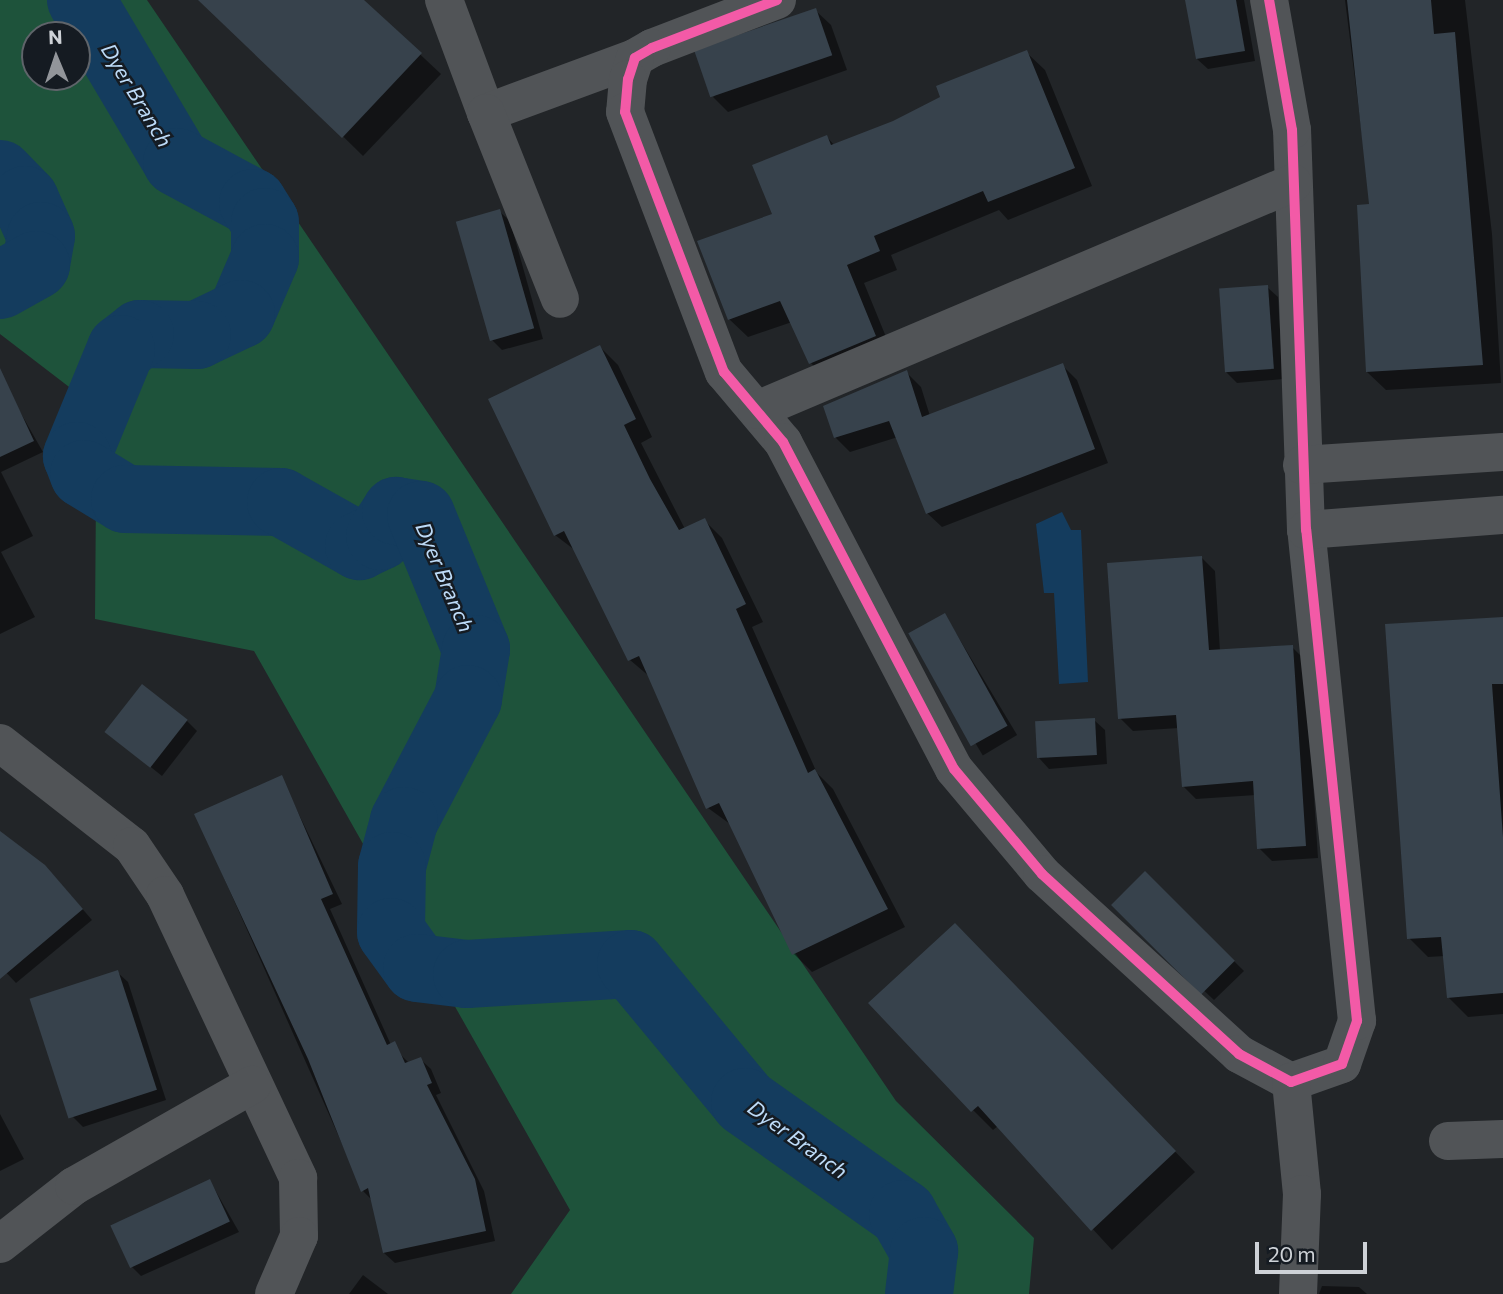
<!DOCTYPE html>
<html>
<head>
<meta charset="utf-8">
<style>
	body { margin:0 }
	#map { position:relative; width:1503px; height:1294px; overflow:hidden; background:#222528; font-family:Commissioner,sans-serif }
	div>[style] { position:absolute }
	.forest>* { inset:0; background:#1e533b }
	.water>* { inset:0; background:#143c5e }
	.shadow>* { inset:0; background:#0007; transform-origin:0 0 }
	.river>* { height:68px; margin:-34px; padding:0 34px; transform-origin:34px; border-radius:34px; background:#143c5e }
	.building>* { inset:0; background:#37424c; transform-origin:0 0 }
	.minor>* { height:38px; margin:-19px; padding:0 19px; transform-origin:19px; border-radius:19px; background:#515457 }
	.cycleway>* { height:10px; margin:-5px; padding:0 5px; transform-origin:5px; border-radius:5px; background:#f35aa7 }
	span { translate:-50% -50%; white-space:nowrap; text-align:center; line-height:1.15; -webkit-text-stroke:5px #151b22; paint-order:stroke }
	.water-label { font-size:21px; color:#bddbf8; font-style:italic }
	.north { position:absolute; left:21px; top:21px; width:70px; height:70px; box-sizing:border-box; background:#151b22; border:2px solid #5f646a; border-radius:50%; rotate:358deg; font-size:19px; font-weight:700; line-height:28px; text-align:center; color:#ced2d7 }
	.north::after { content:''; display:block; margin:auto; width:24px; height:32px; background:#92959a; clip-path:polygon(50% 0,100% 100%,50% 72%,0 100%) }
	.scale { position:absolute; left:1255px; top:1242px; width:112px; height:32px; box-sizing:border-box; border:4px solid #ced2d7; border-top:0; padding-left:9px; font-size:21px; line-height:24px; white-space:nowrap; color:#ced2d7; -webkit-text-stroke:5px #151b22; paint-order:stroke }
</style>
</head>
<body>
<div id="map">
	<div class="forest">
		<div style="clip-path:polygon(evenodd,0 0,147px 0,896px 1101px,1034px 1238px,1029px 1294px,511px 1294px,570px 1210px,254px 651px,95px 619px,96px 491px,77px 393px,0 334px,0 0,35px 35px,77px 35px,77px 77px,35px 77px,35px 35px)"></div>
	</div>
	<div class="water">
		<div style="clip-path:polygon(1062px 512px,1071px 530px,1081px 530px,1088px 682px,1059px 684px,1054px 593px,1044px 593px,1036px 524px)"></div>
	</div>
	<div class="shadow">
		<div style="clip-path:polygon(204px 0,362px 0,441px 74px,363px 156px)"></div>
		<div style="clip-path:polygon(1187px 0,1244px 0,1255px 61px,1208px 69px,1197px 59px)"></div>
		<div style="clip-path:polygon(1345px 0,1465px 0,1492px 234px,1501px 383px,1386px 390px,1367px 372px,1371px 206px)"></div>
		<div style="clip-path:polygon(815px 10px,831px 25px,847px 70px,728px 112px,713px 97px)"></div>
		<div style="clip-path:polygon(1026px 52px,1045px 70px,1092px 186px,1008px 220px,999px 210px,891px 255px,897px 270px,864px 283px,893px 354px,829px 382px,811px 363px,792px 322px,748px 337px,729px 319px,774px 215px,827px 137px,835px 146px,894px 122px)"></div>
		<div style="clip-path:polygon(499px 211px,510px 221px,543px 339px,502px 350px,492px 340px)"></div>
		<div style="clip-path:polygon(1267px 287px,1278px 297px,1283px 379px,1237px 383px,1226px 372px)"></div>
		<div style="clip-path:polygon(600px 347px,618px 365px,652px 437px,641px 443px,685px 529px,704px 520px,722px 538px,763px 622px,752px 627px,817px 773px,833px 789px,905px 927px,812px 972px,794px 954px,730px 824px,708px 808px,650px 677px,630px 660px,576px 551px,555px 535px)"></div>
		<div style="clip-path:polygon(1062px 365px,1077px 380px,1108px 463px,942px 527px,927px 513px,898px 437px,850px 452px,836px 438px,826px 407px,906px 372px,921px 387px,930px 416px)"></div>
		<div style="clip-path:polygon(11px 396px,43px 452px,1px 472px,33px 536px,1px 552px,35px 617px,0 634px,0 401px)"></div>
		<div style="clip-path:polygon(1202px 558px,1215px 571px,1220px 651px,1292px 647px,1305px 660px,1318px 858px,1272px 861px,1259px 848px,1256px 795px,1196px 799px,1183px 786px,1179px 728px,1133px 731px,1120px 718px)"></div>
		<div style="left:945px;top:615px;width:140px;height:40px;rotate:59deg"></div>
		<div style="clip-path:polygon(1503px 619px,1503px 1014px,1468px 1017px,1449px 998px,1445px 956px,1428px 957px,1409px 938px)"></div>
		<div style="clip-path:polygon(1094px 720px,1105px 730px,1107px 764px,1049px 769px,1039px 758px)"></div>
		<div style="clip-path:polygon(187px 721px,197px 731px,162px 776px,107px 732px)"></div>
		<div style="clip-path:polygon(281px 777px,342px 904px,330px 909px,391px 1045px,409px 1063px,420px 1059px,431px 1069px,441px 1093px,436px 1095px,484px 1191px,495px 1241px,395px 1263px,384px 1253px,373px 1201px,363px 1191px,196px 815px)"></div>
		<div style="clip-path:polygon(0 833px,55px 877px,92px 920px,16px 983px,0 966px)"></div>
		<div style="clip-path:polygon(1145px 873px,1244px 971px,1214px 1000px,1123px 915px)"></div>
		<div style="clip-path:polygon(974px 945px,1195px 1172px,1112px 1250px,998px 1126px,993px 1130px,973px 1110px)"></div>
		<div style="clip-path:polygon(117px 972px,128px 982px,166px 1100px,83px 1127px,73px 1117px)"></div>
		<div style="clip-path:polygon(0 1114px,24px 1159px,0 1171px)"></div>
		<div style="clip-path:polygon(210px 1181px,239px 1232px,141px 1276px,131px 1266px)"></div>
		<div style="clip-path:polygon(363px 1275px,388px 1294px,349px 1294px)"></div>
		<div style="clip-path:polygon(1322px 1286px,1359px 1287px,1367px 1294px,1319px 1294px)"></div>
	</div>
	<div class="river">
		<div style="left:81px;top:0;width:188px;rotate:59.3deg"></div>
		<div style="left:177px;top:162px;width:86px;rotate:28.3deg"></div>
		<div style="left:253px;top:203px;width:22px;rotate:58deg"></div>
		<div style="left:265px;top:222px;width:36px;rotate:90deg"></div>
		<div style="left:265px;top:258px;width:61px;rotate:113.2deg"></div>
		<div style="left:241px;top:314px;width:49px;rotate:154.5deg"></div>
		<div style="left:197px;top:335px;width:57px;rotate:-179deg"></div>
		<div style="left:140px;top:334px;width:24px;rotate:142deg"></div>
		<div style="left:121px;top:349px;width:116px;rotate:112.4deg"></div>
		<div style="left:77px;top:456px;width:19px;rotate:69deg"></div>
		<div style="left:84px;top:474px;width:48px;rotate:31.4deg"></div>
		<div style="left:125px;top:499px;width:156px;rotate:1.1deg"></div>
		<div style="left:281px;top:502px;width:90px;rotate:29.4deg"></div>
		<div style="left:359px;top:546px;width:23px;rotate:-25deg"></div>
		<div style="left:380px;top:536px;width:30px;rotate:-57deg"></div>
		<div style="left:396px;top:511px;width:25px;rotate:9deg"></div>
		<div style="left:421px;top:515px;width:145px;rotate:67.7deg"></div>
		<div style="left:476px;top:649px;width:51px;rotate:99.1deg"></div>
		<div style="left:468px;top:699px;width:138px;rotate:117.7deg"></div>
		<div style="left:404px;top:821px;width:47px;rotate:104.9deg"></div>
		<div style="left:392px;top:866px;width:66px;rotate:90.9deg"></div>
		<div style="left:391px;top:932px;width:44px;rotate:54.2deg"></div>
		<div style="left:417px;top:968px;width:50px;rotate:6.8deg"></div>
		<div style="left:467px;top:974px;width:164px;rotate:-3.5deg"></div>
		<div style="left:631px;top:964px;width:179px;rotate:50.4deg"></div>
		<div style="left:745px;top:1102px;width:194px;rotate:35.3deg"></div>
		<div style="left:903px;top:1214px;width:43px;rotate:60.4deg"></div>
		<div style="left:924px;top:1251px;width:43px;rotate:96.6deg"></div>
		<div style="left:0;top:174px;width:36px;rotate:46deg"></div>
		<div style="left:25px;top:200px;width:39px;rotate:66deg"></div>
		<div style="left:41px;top:236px;width:29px;rotate:100deg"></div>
		<div style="left:36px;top:265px;width:41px;rotate:150.9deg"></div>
	</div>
	<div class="building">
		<div style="clip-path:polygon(198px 0,364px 0,422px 53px,342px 138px)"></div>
		<div style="clip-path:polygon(1185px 0,1236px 0,1245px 51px,1196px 59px)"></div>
		<div style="clip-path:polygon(1347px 0,1431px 0,1434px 34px,1455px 32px,1483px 365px,1366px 372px,1357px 205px,1369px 204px)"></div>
		<div style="left:816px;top:8px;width:50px;height:129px;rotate:71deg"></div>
		<div style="clip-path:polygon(1027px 50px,1075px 168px,988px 202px,983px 191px,874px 236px,880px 251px,847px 265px,876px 336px,809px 364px,780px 301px,728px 320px,697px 241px,772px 214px,752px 165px,827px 135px,831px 145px,893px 121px,940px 97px,936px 86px)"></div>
		<div style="left:500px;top:209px;width:124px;height:46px;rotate:74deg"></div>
		<div style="left:1268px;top:285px;width:84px;height:49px;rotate:86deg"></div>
		<div style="clip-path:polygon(600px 345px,636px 419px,624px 425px,650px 479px,679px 530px,705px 518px,746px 604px,736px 609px,808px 773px,815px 769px,888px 909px,792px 955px,719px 803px,706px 809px,639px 656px,628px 661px,564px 531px,554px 536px,488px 399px)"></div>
		<div style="clip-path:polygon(1063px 363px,1095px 449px,926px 514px,889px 421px,834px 438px,823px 406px,907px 370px,922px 417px)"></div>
		<div style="clip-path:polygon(0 368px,34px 441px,0 457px)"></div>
		<div style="clip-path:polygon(1202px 556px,1209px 650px,1293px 645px,1306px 846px,1257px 849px,1253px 781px,1182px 787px,1176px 715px,1118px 719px,1107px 563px)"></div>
		<div style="left:945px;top:613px;width:129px;height:42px;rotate:61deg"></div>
		<div style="clip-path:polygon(1503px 617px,1503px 684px,1492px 684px,1503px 837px,1503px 993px,1447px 998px,1441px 937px,1407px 939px,1385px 624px)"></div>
		<div style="left:142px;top:684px;width:58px;height:61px;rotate:38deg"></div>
		<div style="left:1095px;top:718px;width:37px;height:60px;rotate:87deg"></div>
		<div style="clip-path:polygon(282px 775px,333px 894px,321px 899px,387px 1045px,395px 1041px,405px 1063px,421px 1057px,432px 1083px,427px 1085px,475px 1179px,486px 1231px,383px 1253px,368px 1188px,361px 1192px,308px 1059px,194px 814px)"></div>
		<div style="clip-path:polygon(0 831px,45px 865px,83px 909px,0 979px)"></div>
		<div style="left:1145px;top:871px;width:127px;height:48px;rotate:45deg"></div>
		<div style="clip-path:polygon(955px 923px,1176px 1151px,1091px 1231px,978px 1106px,971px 1112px,868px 1003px)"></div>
		<div style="left:118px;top:970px;width:126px;height:93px;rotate:72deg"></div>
		<div style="left:210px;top:1179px;width:47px;height:110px;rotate:65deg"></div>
	</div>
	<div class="minor">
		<div style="left:444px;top:0;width:121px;rotate:69.6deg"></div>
		<div style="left:486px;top:113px;width:159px;rotate:-20.3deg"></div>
		<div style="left:777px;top:0;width:134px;rotate:159deg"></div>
		<div style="left:652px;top:48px;width:20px;rotate:150deg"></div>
		<div style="left:635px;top:58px;width:22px;rotate:108deg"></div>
		<div style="left:628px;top:79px;width:33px;rotate:95deg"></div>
		<div style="left:625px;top:112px;width:278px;rotate:69.2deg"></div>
		<div style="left:724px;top:372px;width:92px;rotate:49.9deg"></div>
		<div style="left:783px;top:442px;width:369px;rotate:62.4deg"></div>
		<div style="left:954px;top:769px;width:137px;rotate:50deg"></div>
		<div style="left:1042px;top:874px;width:267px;rotate:42.4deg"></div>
		<div style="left:1239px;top:1054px;width:59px;rotate:28.3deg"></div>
		<div style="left:1291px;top:1082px;width:54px;rotate:-19.4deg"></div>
		<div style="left:1342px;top:1064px;width:46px;rotate:-70.8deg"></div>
		<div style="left:1357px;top:1021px;width:494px;rotate:-95.9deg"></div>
		<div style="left:1306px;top:530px;width:400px;rotate:-92deg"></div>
		<div style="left:1292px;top:130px;width:132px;rotate:-100deg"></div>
		<div style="left:486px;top:113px;width:200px;rotate:68.3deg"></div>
		<div style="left:757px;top:410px;width:582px;rotate:-22.95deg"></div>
		<div style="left:1302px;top:465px;width:201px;rotate:-3.7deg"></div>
		<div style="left:1306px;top:530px;width:198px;rotate:-4.4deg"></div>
		<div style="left:0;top:743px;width:167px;rotate:38deg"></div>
		<div style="left:132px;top:846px;width:59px;rotate:56deg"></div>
		<div style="left:165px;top:895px;width:313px;rotate:64.8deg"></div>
		<div style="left:298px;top:1178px;width:58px;rotate:89deg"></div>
		<div style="left:299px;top:1236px;width:63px;rotate:113.3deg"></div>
		<div style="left:1291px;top:1082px;width:113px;rotate:84.4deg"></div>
		<div style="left:1302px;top:1194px;width:100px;rotate:92.3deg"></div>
		<div style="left:1448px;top:1141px;width:55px;rotate:-2.1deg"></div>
		<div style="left:0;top:1244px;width:94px;rotate:-38.1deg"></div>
		<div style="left:74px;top:1186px;width:205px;rotate:-29.6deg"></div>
	</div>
	<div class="cycleway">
		<div style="left:777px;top:0;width:134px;rotate:159deg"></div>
		<div style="left:652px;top:48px;width:20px;rotate:150deg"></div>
		<div style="left:635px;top:58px;width:22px;rotate:108deg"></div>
		<div style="left:628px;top:79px;width:33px;rotate:95deg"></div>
		<div style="left:625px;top:112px;width:278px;rotate:69.2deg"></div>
		<div style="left:724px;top:372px;width:92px;rotate:49.9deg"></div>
		<div style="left:783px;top:442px;width:369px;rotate:62.4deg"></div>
		<div style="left:954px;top:769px;width:137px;rotate:50deg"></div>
		<div style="left:1042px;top:874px;width:267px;rotate:42.4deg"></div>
		<div style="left:1239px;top:1054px;width:59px;rotate:28.3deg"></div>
		<div style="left:1291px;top:1082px;width:54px;rotate:-19.4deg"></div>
		<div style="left:1342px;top:1064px;width:46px;rotate:-70.8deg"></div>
		<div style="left:1357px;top:1021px;width:494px;rotate:-95.9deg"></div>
		<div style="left:1306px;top:530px;width:400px;rotate:-92deg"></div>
		<div style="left:1292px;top:130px;width:132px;rotate:-100deg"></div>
	</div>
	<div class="water-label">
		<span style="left:137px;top:95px;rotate:59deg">Dyer Branch</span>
		<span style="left:445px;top:577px;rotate:67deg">Dyer Branch</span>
		<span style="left:798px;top:1139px;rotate:36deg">Dyer Branch</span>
	</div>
	<div class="north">N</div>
	<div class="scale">20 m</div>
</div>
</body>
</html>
